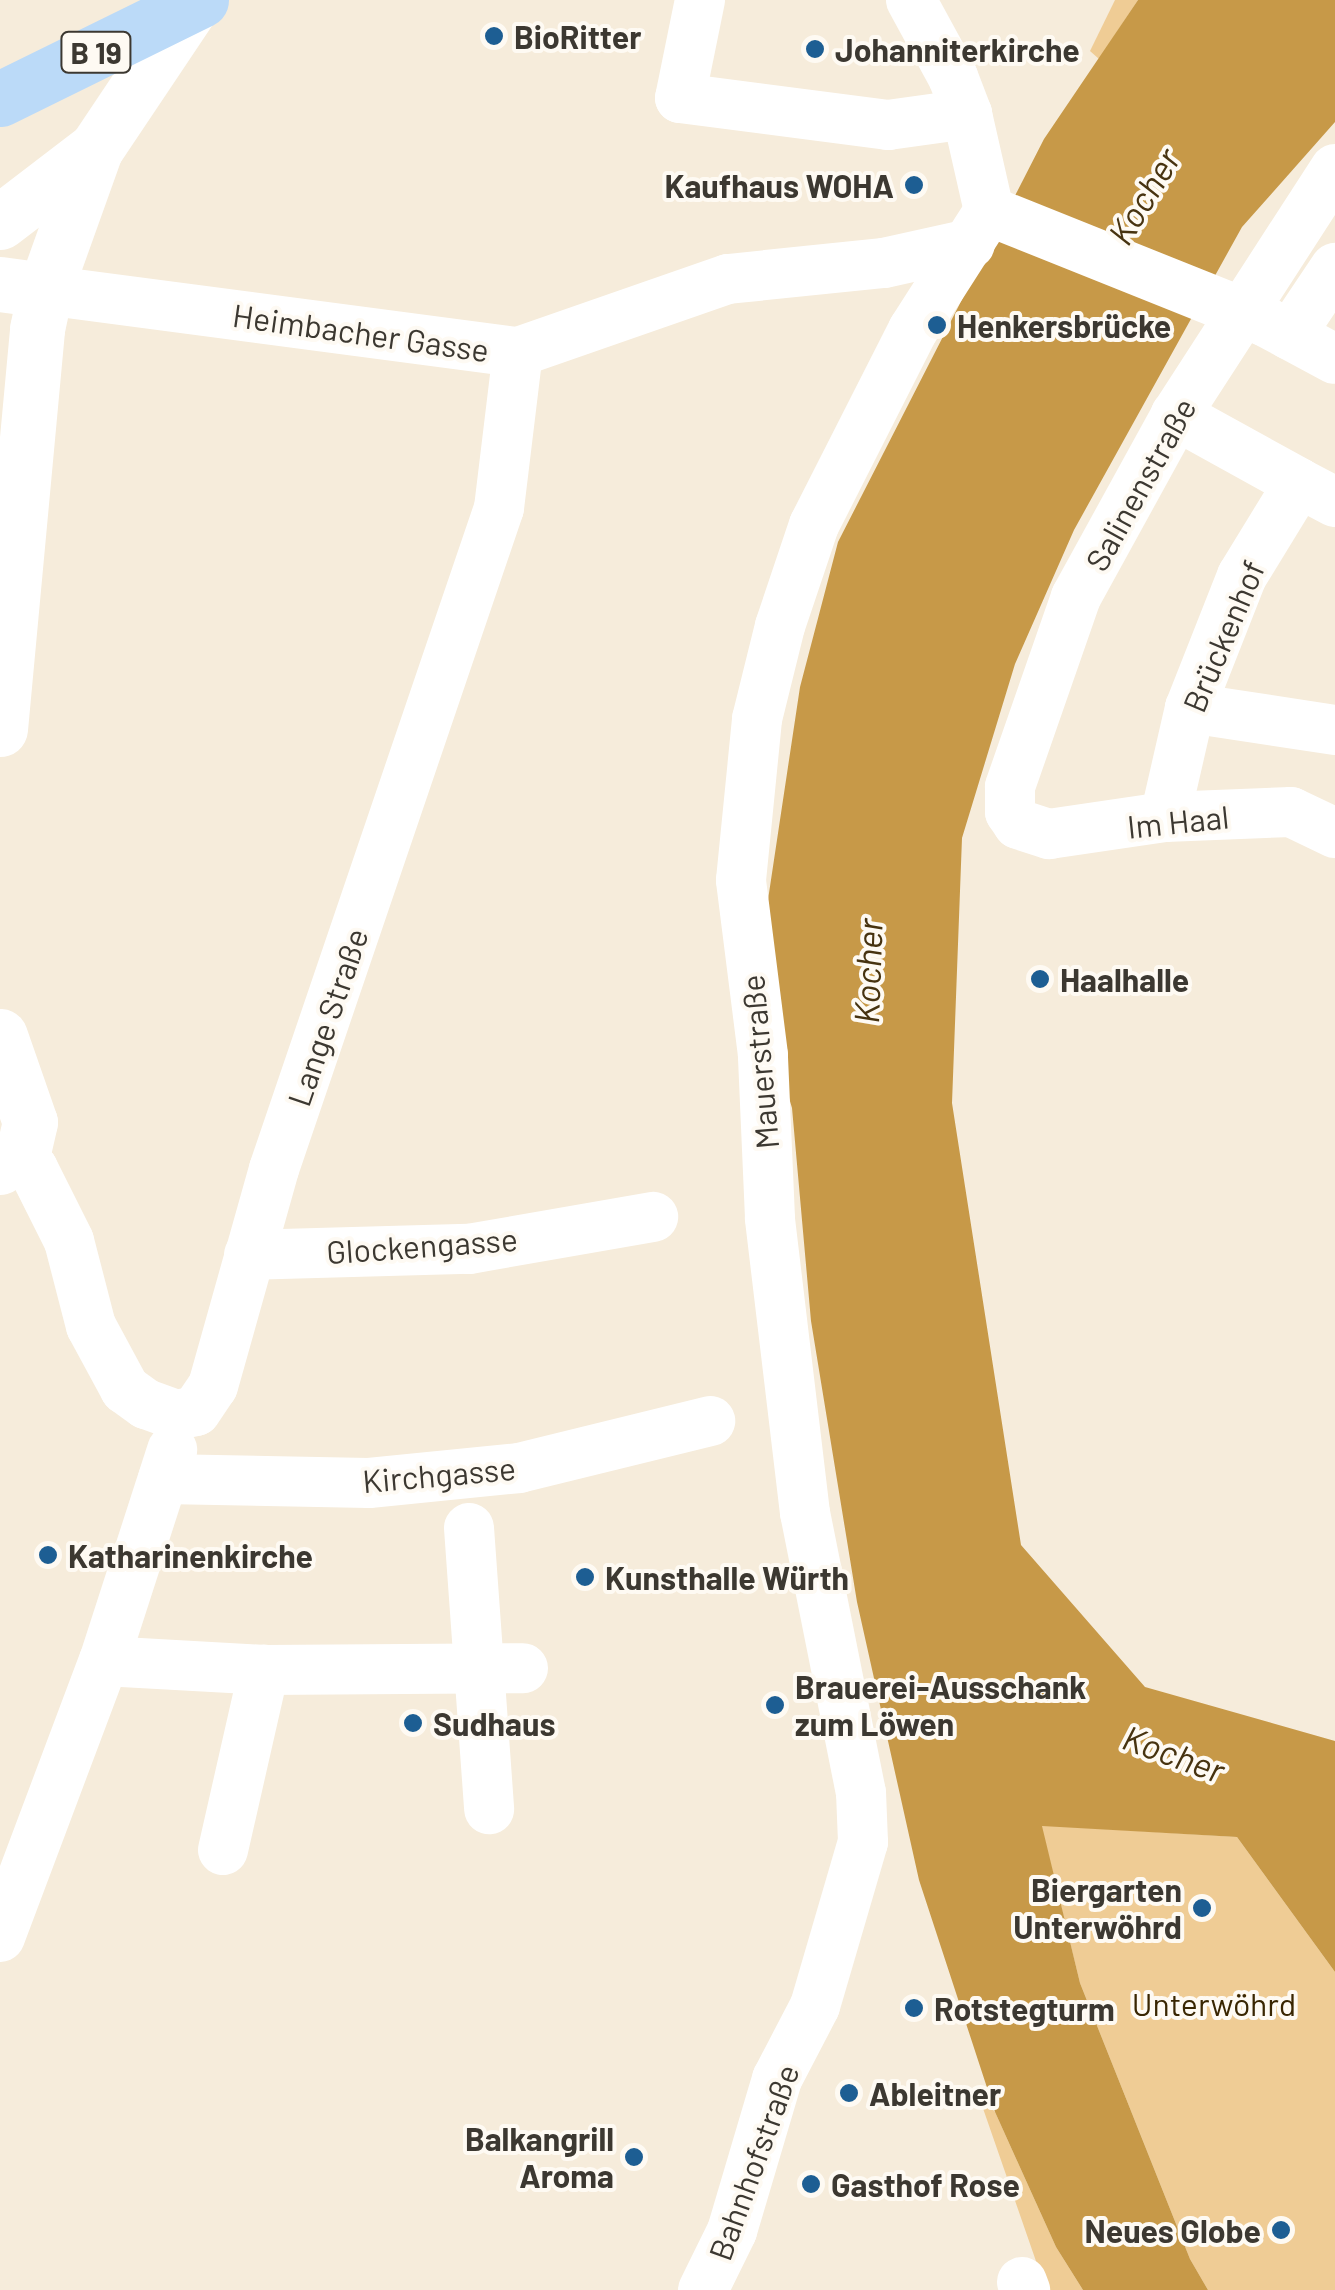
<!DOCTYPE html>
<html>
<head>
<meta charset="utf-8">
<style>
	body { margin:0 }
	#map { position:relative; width:1335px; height:2290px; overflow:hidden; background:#f6ecdb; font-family:Barlow,sans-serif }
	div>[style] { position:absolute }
	.green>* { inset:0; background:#efcc95 }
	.water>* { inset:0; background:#c79948 }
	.street>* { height:50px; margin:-25px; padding:0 25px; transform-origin:25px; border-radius:25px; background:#fff }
	.secondary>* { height:55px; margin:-27.5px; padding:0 27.5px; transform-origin:27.5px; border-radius:27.5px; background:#fff }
	.primary>* { height:55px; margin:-27.5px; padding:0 27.5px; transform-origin:27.5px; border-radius:27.5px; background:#bbdaf8 }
	.dots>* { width:28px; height:28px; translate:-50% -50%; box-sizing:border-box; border:5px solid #fefaf3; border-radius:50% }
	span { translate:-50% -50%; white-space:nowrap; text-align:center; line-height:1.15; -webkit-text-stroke:8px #fefaf3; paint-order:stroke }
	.shield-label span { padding:2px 8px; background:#fefaf3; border:2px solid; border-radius:8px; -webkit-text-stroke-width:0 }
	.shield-label { font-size:30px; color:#3c3831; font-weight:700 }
	.poi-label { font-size:32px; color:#3c3831; font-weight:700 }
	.left { translate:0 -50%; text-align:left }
	.right { translate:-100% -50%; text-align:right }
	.street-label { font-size:32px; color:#3c3831 }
	.park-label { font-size:32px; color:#392602 }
	.water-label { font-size:35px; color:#473310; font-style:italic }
</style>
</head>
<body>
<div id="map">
	<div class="green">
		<div style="clip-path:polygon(1115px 0,1138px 0,1099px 59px,1090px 51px)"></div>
		<div style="clip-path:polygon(1041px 1825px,1237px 1837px,1335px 1972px,1335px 2290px,1208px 2290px,1190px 2259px,1080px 1983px)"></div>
		<div style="clip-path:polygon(978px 2094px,995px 2112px,1056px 2247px,1083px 2290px,1046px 2290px)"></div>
	</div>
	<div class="water">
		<div style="clip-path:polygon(1138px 0,1335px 0,1335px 122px,1242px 227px,1074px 530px,1015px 664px,962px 838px,952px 1103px,1021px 1545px,1145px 1687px,1335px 1741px,1335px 1972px,1237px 1837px,1042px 1826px,1080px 1983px,1190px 2259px,1208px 2290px,1083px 2290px,1056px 2247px,995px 2112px,919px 1880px,857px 1602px,811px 1321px,792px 1108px,776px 1054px,766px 913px,800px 687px,838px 542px,1044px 139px)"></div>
	</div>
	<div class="street">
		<div style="left:700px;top:0;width:100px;rotate:101.5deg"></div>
		<div style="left:680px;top:98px;width:210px;rotate:7.4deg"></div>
		<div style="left:888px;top:125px;width:80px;rotate:-7.9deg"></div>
		<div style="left:911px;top:0;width:88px;rotate:61.4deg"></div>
		<div style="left:953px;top:77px;width:40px;rotate:69deg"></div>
		<div style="left:967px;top:114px;width:99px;rotate:77.2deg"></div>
		<div style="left:1335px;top:169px;width:293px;rotate:122.9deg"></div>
		<div style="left:1176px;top:415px;width:208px;rotate:118.8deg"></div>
		<div style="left:1076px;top:597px;width:201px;rotate:109.2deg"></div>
		<div style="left:1010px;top:787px;width:25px;rotate:90deg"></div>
		<div style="left:1010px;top:812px;width:14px;rotate:56deg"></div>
		<div style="left:1018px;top:824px;width:33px;rotate:18deg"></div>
		<div style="left:1049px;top:834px;width:117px;rotate:-8.3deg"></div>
		<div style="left:1165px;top:817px;width:126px;rotate:-2.3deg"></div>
		<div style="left:1291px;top:812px;width:49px;rotate:25.5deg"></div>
		<div style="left:989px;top:211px;width:298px;rotate:21.8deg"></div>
		<div style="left:1266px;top:322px;width:78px;rotate:28.2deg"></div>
		<div style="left:45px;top:290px;width:477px;rotate:7.5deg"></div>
		<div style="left:518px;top:352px;width:222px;rotate:-19.2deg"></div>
		<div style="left:728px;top:279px;width:157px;rotate:-5.9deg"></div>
		<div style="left:884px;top:263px;width:88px;rotate:-12.5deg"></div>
		<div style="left:1290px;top:335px;width:81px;rotate:-56.1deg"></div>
		<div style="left:1299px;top:483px;width:41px;rotate:27.8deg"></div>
		<div style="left:1190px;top:708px;width:147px;rotate:8.6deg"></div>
		<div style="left:1165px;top:817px;width:112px;rotate:-77.1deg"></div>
		<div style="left:1190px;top:708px;width:142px;rotate:-68.5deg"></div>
		<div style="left:1242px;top:576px;width:109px;rotate:-58.5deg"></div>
		<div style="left:1299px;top:483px;width:141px;rotate:-151.1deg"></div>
		<div style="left:18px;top:1156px;width:20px;rotate:41deg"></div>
		<div style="left:33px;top:1169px;width:80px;rotate:63.4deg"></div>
		<div style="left:69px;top:1241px;width:88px;rotate:75.5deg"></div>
		<div style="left:91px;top:1326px;width:72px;rotate:61.6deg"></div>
		<div style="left:125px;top:1389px;width:26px;rotate:36deg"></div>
		<div style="left:146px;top:1404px;width:33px;rotate:20deg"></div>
		<div style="left:249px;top:1255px;width:220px;rotate:-1.6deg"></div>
		<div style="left:469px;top:1249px;width:187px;rotate:-9.9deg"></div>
		<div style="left:177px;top:1415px;width:19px;rotate:-12deg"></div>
		<div style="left:196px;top:1411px;width:30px;rotate:-56deg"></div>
		<div style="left:213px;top:1386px;width:225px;rotate:-74.3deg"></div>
		<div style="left:274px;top:1169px;width:698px;rotate:-71.2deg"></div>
		<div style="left:499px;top:508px;width:157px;rotate:-83.1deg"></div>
		<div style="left:163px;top:1479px;width:206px;rotate:1.1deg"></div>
		<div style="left:369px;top:1483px;width:151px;rotate:-5.7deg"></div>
		<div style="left:519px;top:1468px;width:197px;rotate:-13.8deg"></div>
		<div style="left:469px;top:1528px;width:282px;rotate:85.9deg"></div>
		<div style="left:104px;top:1661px;width:160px;rotate:3.2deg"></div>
		<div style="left:264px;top:1670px;width:259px;rotate:-0.4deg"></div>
		<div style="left:223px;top:1850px;width:185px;rotate:-77.2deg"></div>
		<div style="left:0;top:1937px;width:295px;rotate:-69.4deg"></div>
		<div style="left:104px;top:1661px;width:222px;rotate:-72.1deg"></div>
		<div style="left:1022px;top:2282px;width:9px;rotate:69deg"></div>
		<div style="left:703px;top:2290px;width:66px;rotate:-63.8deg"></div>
		<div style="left:732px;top:2231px;width:159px;rotate:-73.5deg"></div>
		<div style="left:777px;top:2079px;width:82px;rotate:-62.5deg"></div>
		<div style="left:815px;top:2006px;width:171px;rotate:-73.7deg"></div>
		<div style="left:863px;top:1842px;width:49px;rotate:-92.3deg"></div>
		<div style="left:861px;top:1793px;width:286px;rotate:-101.3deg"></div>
		<div style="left:805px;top:1513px;width:297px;rotate:-96.8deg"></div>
		<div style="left:770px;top:1218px;width:163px;rotate:-92.5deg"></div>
		<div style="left:763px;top:1055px;width:176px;rotate:-97.2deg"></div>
		<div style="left:741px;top:880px;width:162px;rotate:-84.3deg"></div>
		<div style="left:757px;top:719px;width:96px;rotate:-76.1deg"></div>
		<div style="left:780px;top:626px;width:107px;rotate:-71.4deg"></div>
		<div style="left:814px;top:525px;width:219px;rotate:-63.1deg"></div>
		<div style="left:913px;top:330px;width:141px;rotate:-57.4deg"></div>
	</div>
	<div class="secondary">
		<div style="left:0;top:222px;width:117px;rotate:-37.4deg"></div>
		<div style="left:0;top:284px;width:45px;rotate:7.6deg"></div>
		<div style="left:0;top:729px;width:402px;rotate:-84.7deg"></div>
		<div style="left:37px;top:329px;width:40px;rotate:-78deg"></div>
		<div style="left:45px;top:290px;width:149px;rotate:-70.3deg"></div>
		<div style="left:95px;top:150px;width:174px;rotate:-56.2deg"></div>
		<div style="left:0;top:1036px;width:91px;rotate:70.8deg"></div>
		<div style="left:30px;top:1122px;width:27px;rotate:103deg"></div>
		<div style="left:24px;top:1148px;width:31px;rotate:142deg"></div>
	</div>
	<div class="primary">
		<div style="left:0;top:99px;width:224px;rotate:-26.2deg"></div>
	</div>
	<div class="dots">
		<div style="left:494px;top:36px;background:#1d5e93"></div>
		<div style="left:815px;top:49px;background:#1d5e93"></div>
		<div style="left:914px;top:185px;background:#1d5e93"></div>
		<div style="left:937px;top:325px;background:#1d5e93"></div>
		<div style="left:1040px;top:979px;background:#1d5e93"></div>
		<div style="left:48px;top:1555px;background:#1d5e93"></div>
		<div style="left:585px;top:1577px;background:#1d5e93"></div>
		<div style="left:775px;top:1705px;background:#1d5e93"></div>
		<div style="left:413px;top:1723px;background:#1d5e93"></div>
		<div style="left:1202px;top:1908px;background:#1d5e93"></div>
		<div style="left:914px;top:2008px;background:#1d5e93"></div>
		<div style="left:849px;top:2093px;background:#1d5e93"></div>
		<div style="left:634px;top:2157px;background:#1d5e93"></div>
		<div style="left:811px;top:2184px;background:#1d5e93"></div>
		<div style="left:1281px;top:2230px;background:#1d5e93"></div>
	</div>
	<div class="shield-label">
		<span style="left:96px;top:52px">B 19</span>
	</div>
	<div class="poi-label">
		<span class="left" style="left:514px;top:36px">BioRitter</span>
		<span class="left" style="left:835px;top:49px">Johanniterkirche</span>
		<span class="right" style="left:894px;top:185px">Kaufhaus WOHA</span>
		<span class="left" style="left:957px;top:325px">Henkersbrücke</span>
		<span class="left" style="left:1060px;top:979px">Haalhalle</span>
		<span class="left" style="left:68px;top:1555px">Katharinenkirche</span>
		<span class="left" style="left:605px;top:1577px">Kunsthalle Würth</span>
		<span class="left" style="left:795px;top:1705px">Brauerei-Ausschank<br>zum Löwen</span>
		<span class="left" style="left:433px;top:1723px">Sudhaus</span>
		<span class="right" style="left:1182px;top:1908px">Biergarten<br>Unterwöhrd</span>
		<span class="left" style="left:934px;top:2008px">Rotstegturm</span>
		<span class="left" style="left:869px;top:2093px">Ableitner</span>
		<span class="right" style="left:614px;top:2157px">Balkangrill<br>Aroma</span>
		<span class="left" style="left:831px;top:2184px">Gasthof Rose</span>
		<span class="right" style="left:1261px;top:2230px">Neues Globe</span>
	</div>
	<div class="street-label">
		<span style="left:361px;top:332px;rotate:8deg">Heimbacher Gasse</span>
		<span style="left:1140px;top:484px;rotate:-61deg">Salinenstraße</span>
		<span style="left:1223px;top:636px;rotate:-67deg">Brückenhof</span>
		<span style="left:1178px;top:821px;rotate:-6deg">Im Haal</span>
		<span style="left:327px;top:1017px;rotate:-71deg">Lange Straße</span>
		<span style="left:759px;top:1062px;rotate:-95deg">Mauerstraße</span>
		<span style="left:422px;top:1245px;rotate:-4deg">Glockengasse</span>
		<span style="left:439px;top:1474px;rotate:-5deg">Kirchgasse</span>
		<span style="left:753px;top:2162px;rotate:-70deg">Bahnhofstraße</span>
	</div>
	<div class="park-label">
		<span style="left:1214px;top:2003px">Unterwöhrd</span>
	</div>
	<div class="water-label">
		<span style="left:1143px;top:196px;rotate:-59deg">Kocher</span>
		<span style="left:867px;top:971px;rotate:-88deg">Kocher</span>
		<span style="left:1174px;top:1753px;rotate:20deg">Kocher</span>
	</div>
</div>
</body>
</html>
